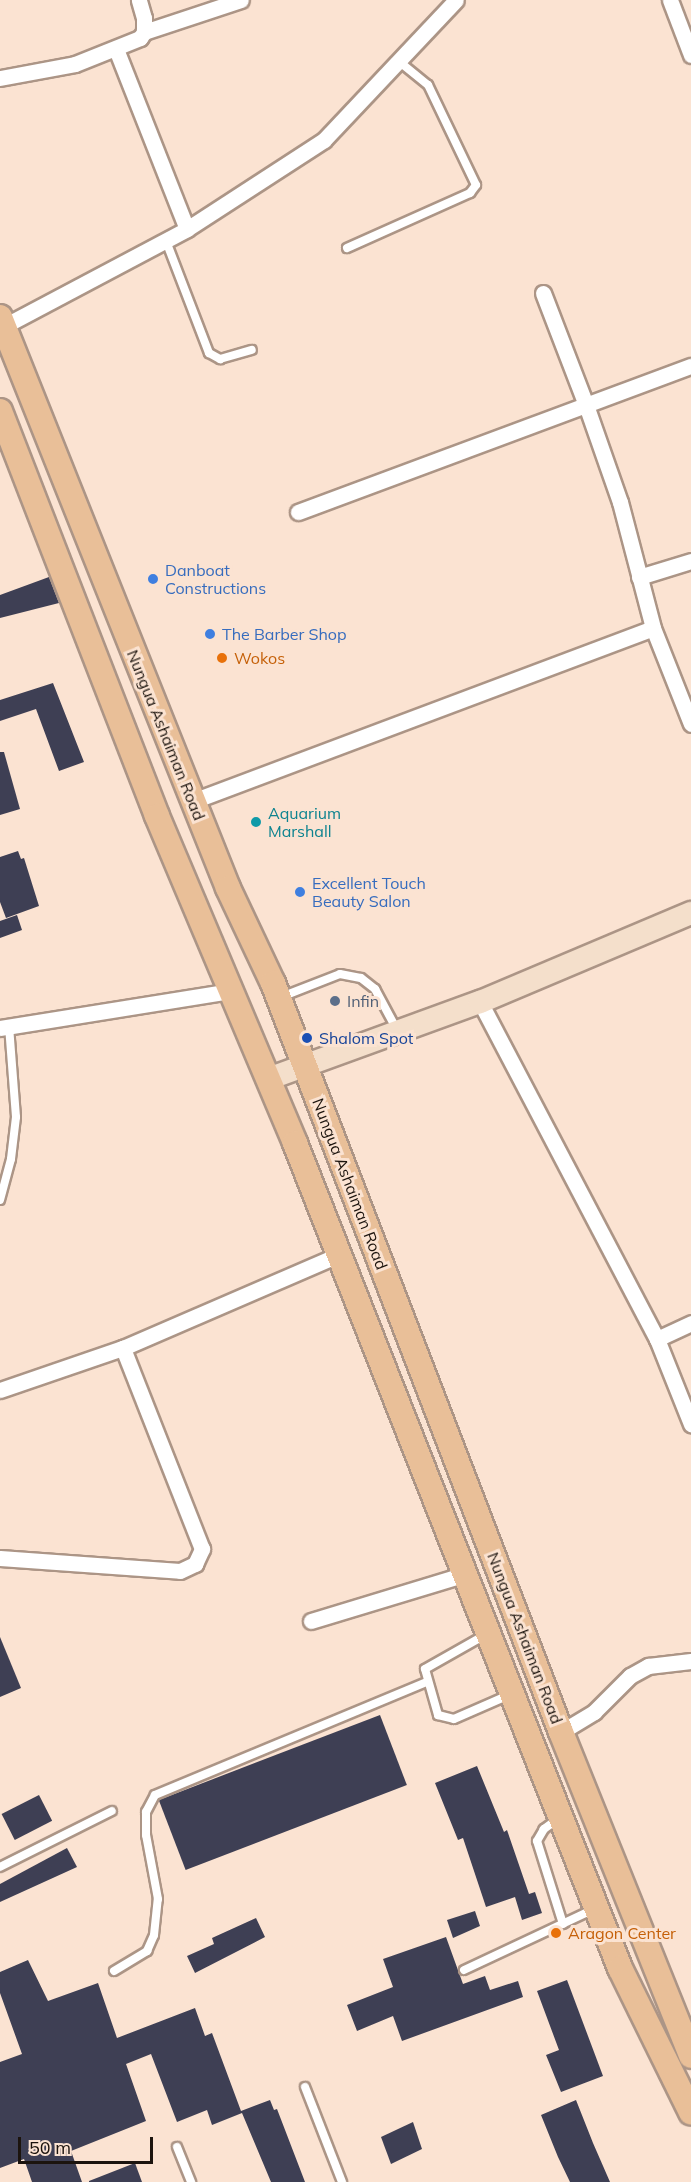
<!DOCTYPE html>
<html>
<head>
<meta charset="utf-8">
<style>
	body { margin:0 }
	#map { position:relative; width:691px; height:2182px; overflow:hidden; background:#fbe3d2; font-family:Mulish,sans-serif }
	div>[style] { position:absolute }
	.building>* { inset:0; background:#3e3f54; transform-origin:0 0 }
	.roads { filter:drop-shadow(2px 0 #ac9586) drop-shadow(-2px 0 #ac9586) drop-shadow(0 2px #ac9586) drop-shadow(0 -2px #ac9586) }
	.lane>* { height:8px; margin:-4px; padding:0 4px; transform-origin:4px; border-radius:4px; background:#fff }
	.street>* { height:15px; margin:-7.5px; padding:0 7.5px; transform-origin:7.5px; border-radius:7.5px; background:#fff }
	.secondary>* { height:22px; margin:-11px; padding:0 11px; transform-origin:11px; border-radius:11px; background:#f4dfcb }
	.primary>* { height:24px; margin:-12px; padding:0 12px; transform-origin:12px; border-radius:12px; background:#e9bf98 }
	.dots>* { width:16px; height:16px; translate:-50% -50%; box-sizing:border-box; border:3px solid #fbe3d2; border-radius:50% }
	span { translate:-50% -50%; white-space:nowrap; text-align:center; line-height:1.15; -webkit-text-stroke:6px #fbe3d2; paint-order:stroke }
	.shop-label { font-size:16px; color:#366cbe }
	.left { translate:0 -50%; text-align:left }
	.food-label { font-size:16px; color:#c56008 }
	.street-label { font-size:16px; color:#1c140e }
	.culture-label { font-size:16px; color:#0d838f }
	.service-label { font-size:16px; color:#4e5e75 }
	.transit-label { font-size:16px; color:#164399 }
	.scale { position:absolute; left:18px; top:2137px; width:135px; height:27px; box-sizing:border-box; border:3px solid #1c140e; border-top:0; padding-left:8px; font-size:18px; line-height:21px; white-space:nowrap; color:#1c140e; -webkit-text-stroke:4px #fbe3d2; paint-order:stroke }
</style>
</head>
<body>
<div id="map">
	<div class="building">
		<div style="clip-path:polygon(49px 577px,59px 603px,0 618px,0 595px)"></div>
		<div style="clip-path:polygon(53px 683px,84px 762px,59px 771px,36px 709px,0 721px,0 700px)"></div>
		<div style="clip-path:polygon(0 752px,4px 752px,20px 809px,0 815px)"></div>
		<div style="clip-path:polygon(18px 851px,21px 859px,24px 858px,39px 906px,6px 918px,0 902px,0 857px)"></div>
		<div style="clip-path:polygon(17px 915px,22px 930px,0 938px,0 921px)"></div>
		<div style="clip-path:polygon(0 1637px,21px 1688px,0 1697px)"></div>
		<div style="left:380px;top:1715px;width:75px;height:237px;rotate:69deg"></div>
		<div style="clip-path:polygon(477px 1766px,504px 1832px,507px 1830px,529px 1894px,535px 1892px,542px 1913px,522px 1920px,515px 1897px,486px 1907px,463px 1838px,458px 1840px,435px 1783px)"></div>
		<div style="left:39px;top:1795px;width:29px;height:42px;rotate:63deg"></div>
		<div style="clip-path:polygon(67px 1848px,77px 1867px,0 1902px,0 1884px)"></div>
		<div style="clip-path:polygon(475px 1911px,480px 1926px,453px 1938px,447px 1920px)"></div>
		<div style="clip-path:polygon(256px 1918px,265px 1937px,195px 1973px,187px 1956px,214px 1944px,212px 1938px)"></div>
		<div style="clip-path:polygon(446px 1937px,463px 1984px,485px 1976px,490px 1990px,518px 1981px,523px 1997px,402px 2041px,393px 2016px,357px 2031px,347px 2005px,393px 1987px,383px 1959px)"></div>
		<div style="clip-path:polygon(28px 1960px,48px 2001px,98px 1983px,117px 2038px,195px 2008px,205px 2036px,212px 2033px,241px 2111px,270px 2100px,274px 2110px,277px 2109px,305px 2182px,271px 2182px,242px 2113px,212px 2125px,207px 2110px,177px 2122px,151px 2054px,126px 2064px,146px 2121px,71px 2151px,82px 2182px,32px 2182px,24px 2159px,0 2168px,0 2062px,22px 2054px,0 1993px,0 1972px)"></div>
		<div style="clip-path:polygon(567px 1980px,603px 2076px,561px 2092px,546px 2055px,559px 2050px,537px 1991px)"></div>
		<div style="clip-path:polygon(576px 2100px,593px 2143px,610px 2182px,570px 2182px,558px 2157px,541px 2115px)"></div>
		<div style="clip-path:polygon(413px 2122px,422px 2149px,391px 2164px,381px 2137px)"></div>
		<div style="clip-path:polygon(135px 2163px,142px 2182px,89px 2182px,89px 2181px)"></div>
	</div>
	<div class="roads">
		<div class="lane">
			<div style="left:166px;top:241px;width:120px;rotate:69deg"></div>
			<div style="left:209px;top:353px;width:13px;rotate:29deg"></div>
			<div style="left:220px;top:359px;width:33px;rotate:-16deg"></div>
			<div style="left:347px;top:248px;width:135px;rotate:-24.1deg"></div>
			<div style="left:470px;top:193px;width:10px;rotate:-53deg"></div>
			<div style="left:476px;top:185px;width:111px;rotate:-115.6deg"></div>
			<div style="left:428px;top:85px;width:35px;rotate:-141deg"></div>
			<div style="left:281px;top:997px;width:63px;rotate:-21.3deg"></div>
			<div style="left:340px;top:974px;width:21px;rotate:11deg"></div>
			<div style="left:361px;top:978px;width:18px;rotate:38deg"></div>
			<div style="left:375px;top:989px;width:47px;rotate:61.8deg"></div>
			<div style="left:0;top:1200px;width:42px;rotate:-75deg"></div>
			<div style="left:11px;top:1159px;width:42px;rotate:-83.2deg"></div>
			<div style="left:16px;top:1117px;width:90px;rotate:-94.4deg"></div>
			<div style="left:485px;top:1635px;width:69px;rotate:150.5deg"></div>
			<div style="left:425px;top:1669px;width:48px;rotate:74.2deg"></div>
			<div style="left:438px;top:1715px;width:16px;rotate:14deg"></div>
			<div style="left:454px;top:1719px;width:60px;rotate:-23.6deg"></div>
			<div style="left:559px;top:1818px;width:19px;rotate:144deg"></div>
			<div style="left:544px;top:1829px;width:14px;rotate:120deg"></div>
			<div style="left:537px;top:1841px;width:87px;rotate:72.6deg"></div>
			<div style="left:0;top:1867px;width:125px;rotate:-26.6deg"></div>
			<div style="left:464px;top:1970px;width:144px;rotate:-25.1deg"></div>
			<div style="left:114px;top:1971px;width:39px;rotate:-31deg"></div>
			<div style="left:147px;top:1951px;width:17px;rotate:-66deg"></div>
			<div style="left:154px;top:1935px;width:36px;rotate:-84deg"></div>
			<div style="left:158px;top:1899px;width:65px;rotate:-100.6deg"></div>
			<div style="left:146px;top:1835px;width:23px;rotate:-90deg"></div>
			<div style="left:146px;top:1812px;width:19px;rotate:-62deg"></div>
			<div style="left:155px;top:1795px;width:295px;rotate:-22.6deg"></div>
			<div style="left:305px;top:2087px;width:102px;rotate:68.7deg"></div>
			<div style="left:177px;top:2147px;width:38px;rotate:68deg"></div>
		</div>
		<div class="street">
			<div style="left:670px;top:0;width:59px;rotate:69.1deg"></div>
			<div style="left:144px;top:32px;width:102px;rotate:-18.3deg"></div>
			<div style="left:116px;top:49px;width:193px;rotate:68.5deg"></div>
			<div style="left:0;top:78px;width:76px;rotate:-10.6deg"></div>
			<div style="left:75px;top:64px;width:70px;rotate:-21.8deg"></div>
			<div style="left:140px;top:38px;width:7px;rotate:-56deg"></div>
			<div style="left:144px;top:32px;width:14px;rotate:-90deg"></div>
			<div style="left:144px;top:18px;width:19px;rotate:-106deg"></div>
			<div style="left:543px;top:293px;width:120px;rotate:69deg"></div>
			<div style="left:586px;top:405px;width:103px;rotate:70.7deg"></div>
			<div style="left:620px;top:502px;width:130px;rotate:75.3deg"></div>
			<div style="left:653px;top:628px;width:103px;rotate:68.4deg"></div>
			<div style="left:4px;top:326px;width:207px;rotate:-27.9deg"></div>
			<div style="left:187px;top:229px;width:163px;rotate:-33deg"></div>
			<div style="left:324px;top:140px;width:192px;rotate:-46.7deg"></div>
			<div style="left:298px;top:512px;width:419px;rotate:-20.4deg"></div>
			<div style="left:639px;top:577px;width:54px;rotate:-17.1deg"></div>
			<div style="left:193px;top:801px;width:491px;rotate:-20.6deg"></div>
			<div style="left:480px;top:1002px;width:381px;rotate:62.3deg"></div>
			<div style="left:657px;top:1339px;width:92px;rotate:68.2deg"></div>
			<div style="left:0;top:1028px;width:233px;rotate:-9.1deg"></div>
			<div style="left:657px;top:1339px;width:38px;rotate:-25deg"></div>
			<div style="left:0;top:1390px;width:130px;rotate:-18.9deg"></div>
			<div style="left:123px;top:1348px;width:234px;rotate:-23.4deg"></div>
			<div style="left:0;top:1558px;width:180px;rotate:4.1deg"></div>
			<div style="left:180px;top:1571px;width:17px;rotate:-25deg"></div>
			<div style="left:195px;top:1564px;width:17px;rotate:-65deg"></div>
			<div style="left:202px;top:1549px;width:216px;rotate:-111.5deg"></div>
			<div style="left:311px;top:1621px;width:162px;rotate:-16.9deg"></div>
			<div style="left:561px;top:1732px;width:39px;rotate:-31deg"></div>
			<div style="left:594px;top:1712px;width:51px;rotate:-45deg"></div>
			<div style="left:630px;top:1676px;width:21px;rotate:-29deg"></div>
			<div style="left:648px;top:1666px;width:43px;rotate:-6.6deg"></div>
		</div>
		<div class="secondary">
			<div style="left:268px;top:1079px;width:226px;rotate:-20deg"></div>
			<div style="left:480px;top:1002px;width:229px;rotate:-22.9deg"></div>
		</div>
		<div class="primary">
			<div style="left:0;top:317px;width:615px;rotate:68.23deg"></div>
			<div style="left:228px;top:888px;width:105px;rotate:64.7deg"></div>
			<div style="left:273px;top:983px;width:802px;rotate:68.97deg"></div>
			<div style="left:561px;top:1732px;width:349px;rotate:68.1deg"></div>
			<div style="left:0;top:411px;width:434px;rotate:68.8deg"></div>
			<div style="left:157px;top:816px;width:355px;rotate:67.1deg"></div>
			<div style="left:295px;top:1143px;width:887px;rotate:68.5deg"></div>
			<div style="left:620px;top:1968px;width:161px;rotate:63.8deg"></div>
		</div>
	</div>
	<div class="dots">
		<div style="left:153px;top:579px;background:#3f7fe0"></div>
		<div style="left:210px;top:634px;background:#3f7fe0"></div>
		<div style="left:222px;top:658px;background:#e8710a"></div>
		<div style="left:256px;top:822px;background:#0f9aa8"></div>
		<div style="left:300px;top:892px;background:#3f7fe0"></div>
		<div style="left:335px;top:1001px;background:#5c6f8a"></div>
		<div style="left:307px;top:1038px;background:#1a4fb4"></div>
		<div style="left:556px;top:1933px;background:#e8710a"></div>
	</div>
	<div class="shop-label">
		<span class="left" style="left:165px;top:579px">Danboat<br>Constructions</span>
		<span class="left" style="left:222px;top:634px">The Barber Shop</span>
		<span class="left" style="left:312px;top:892px">Excellent Touch<br>Beauty Salon</span>
	</div>
	<div class="food-label">
		<span class="left" style="left:234px;top:658px">Wokos</span>
		<span class="left" style="left:568px;top:1933px">Aragon Center</span>
	</div>
	<div class="street-label">
		<span style="left:166px;top:735px;rotate:68deg">Nungua Ashaiman Road</span>
		<span style="left:350px;top:1184px;rotate:69deg">Nungua Ashaiman Road</span>
		<span style="left:525px;top:1638px;rotate:69deg">Nungua Ashaiman Road</span>
	</div>
	<div class="culture-label">
		<span class="left" style="left:268px;top:822px">Aquarium<br>Marshall</span>
	</div>
	<div class="service-label">
		<span class="left" style="left:347px;top:1001px">Infin</span>
	</div>
	<div class="transit-label">
		<span class="left" style="left:319px;top:1038px">Shalom Spot</span>
	</div>
	<div class="scale">50 m</div>
</div>
</body>
</html>
